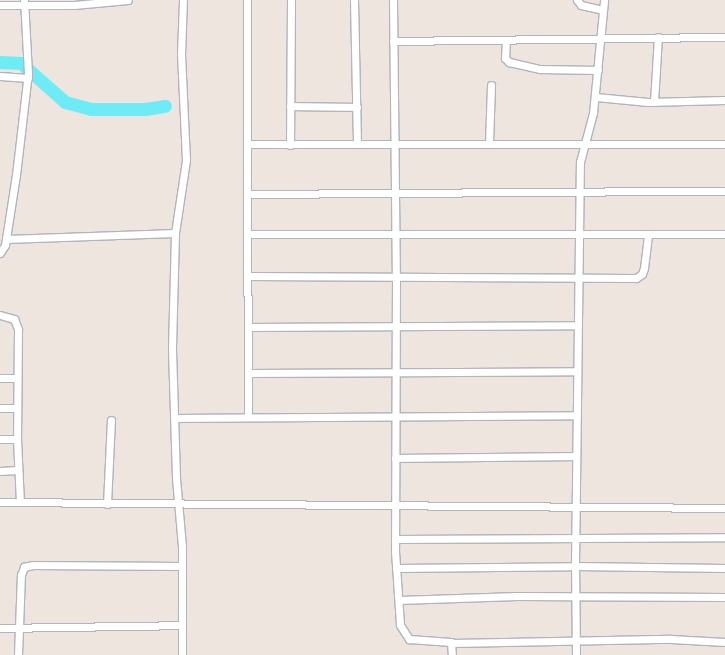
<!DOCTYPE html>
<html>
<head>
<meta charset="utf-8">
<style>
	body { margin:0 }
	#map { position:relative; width:725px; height:655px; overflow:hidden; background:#efe5df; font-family:"Varela Round",sans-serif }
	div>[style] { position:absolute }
	.river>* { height:13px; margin:-6.5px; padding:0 6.5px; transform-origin:6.5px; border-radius:6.5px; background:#6eecf6 }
	.roads { filter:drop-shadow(1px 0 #afb5bd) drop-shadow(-1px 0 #afb5bd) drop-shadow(0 1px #afb5bd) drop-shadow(0 -1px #afb5bd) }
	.minor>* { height:7px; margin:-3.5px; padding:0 3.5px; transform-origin:3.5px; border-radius:3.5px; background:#fff }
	span { translate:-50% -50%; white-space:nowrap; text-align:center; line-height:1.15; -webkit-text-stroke:3px #fff; paint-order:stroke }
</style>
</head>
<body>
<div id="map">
	<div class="river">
		<div style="left:0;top:62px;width:21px;rotate:3deg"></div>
		<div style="left:21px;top:63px;width:59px;rotate:41.6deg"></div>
		<div style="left:65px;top:102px;width:27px;rotate:15deg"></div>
		<div style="left:91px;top:109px;width:54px"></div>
		<div style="left:145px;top:109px;width:20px;rotate:-9deg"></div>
	</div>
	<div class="roads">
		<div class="minor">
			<div style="left:247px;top:0;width:416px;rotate:89.9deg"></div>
			<div style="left:354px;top:0;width:143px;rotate:88.8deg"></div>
			<div style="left:393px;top:0;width:277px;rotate:89.4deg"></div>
			<div style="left:396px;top:277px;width:274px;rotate:90.2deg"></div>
			<div style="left:395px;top:551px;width:74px;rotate:86.1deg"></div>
			<div style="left:400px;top:625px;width:17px;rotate:57deg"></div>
			<div style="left:409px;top:639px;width:42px;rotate:4.1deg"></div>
			<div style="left:451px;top:642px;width:13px;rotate:86deg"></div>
			<div style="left:577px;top:0;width:6px;rotate:51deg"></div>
			<div style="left:581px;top:5px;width:22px;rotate:13deg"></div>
			<div style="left:0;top:5px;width:74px"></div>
			<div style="left:74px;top:5px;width:54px;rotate:-5.3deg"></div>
			<div style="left:506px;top:40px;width:18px;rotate:93deg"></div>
			<div style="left:505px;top:58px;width:6px;rotate:45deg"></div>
			<div style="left:509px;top:62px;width:32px;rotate:13deg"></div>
			<div style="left:540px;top:69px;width:58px;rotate:1deg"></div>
			<div style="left:393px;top:41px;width:332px;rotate:-0.7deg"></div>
			<div style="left:0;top:76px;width:28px;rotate:4deg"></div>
			<div style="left:596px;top:97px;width:52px;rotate:5.5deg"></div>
			<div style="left:648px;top:102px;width:77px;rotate:-1.5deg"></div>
			<div style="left:654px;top:102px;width:65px;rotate:-86.5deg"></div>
			<div style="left:290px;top:106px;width:67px;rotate:0.9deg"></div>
			<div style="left:489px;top:143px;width:58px;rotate:-88deg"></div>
			<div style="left:248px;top:144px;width:477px"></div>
			<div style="left:290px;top:145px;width:145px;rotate:-89.6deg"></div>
			<div style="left:248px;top:194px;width:477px;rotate:-0.4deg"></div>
			<div style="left:175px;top:233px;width:74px;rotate:-81.4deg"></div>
			<div style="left:186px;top:160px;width:106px;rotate:-92.7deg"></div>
			<div style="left:181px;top:54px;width:54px;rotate:-87.9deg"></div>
			<div style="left:248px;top:234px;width:477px"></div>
			<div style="left:6px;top:239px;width:169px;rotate:-2deg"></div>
			<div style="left:175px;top:233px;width:117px;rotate:91.5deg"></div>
			<div style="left:172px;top:350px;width:128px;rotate:88.2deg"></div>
			<div style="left:176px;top:478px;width:68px;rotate:85deg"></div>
			<div style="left:182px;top:546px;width:109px;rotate:90deg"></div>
			<div style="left:0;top:253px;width:9px;rotate:-58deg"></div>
			<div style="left:5px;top:245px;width:71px;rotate:-81.1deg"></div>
			<div style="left:16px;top:175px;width:103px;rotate:-83.3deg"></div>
			<div style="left:28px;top:73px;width:73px;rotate:-93.1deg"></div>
			<div style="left:248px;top:276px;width:388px;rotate:0.3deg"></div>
			<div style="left:636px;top:278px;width:7px;rotate:-34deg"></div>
			<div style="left:642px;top:274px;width:6px;rotate:-72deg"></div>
			<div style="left:644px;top:268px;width:34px;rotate:-83deg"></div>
			<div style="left:0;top:315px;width:15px;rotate:16deg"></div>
			<div style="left:14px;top:319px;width:11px;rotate:68deg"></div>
			<div style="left:18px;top:329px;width:110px;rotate:90.5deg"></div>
			<div style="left:17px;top:439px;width:63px;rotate:87.3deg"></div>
			<div style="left:248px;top:327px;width:330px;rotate:-0.3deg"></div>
			<div style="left:248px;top:373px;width:329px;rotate:-0.3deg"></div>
			<div style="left:0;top:378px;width:17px"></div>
			<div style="left:0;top:408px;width:17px"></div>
			<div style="left:176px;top:418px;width:401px;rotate:-0.4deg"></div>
			<div style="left:0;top:439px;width:17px"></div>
			<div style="left:395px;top:458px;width:181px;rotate:-0.6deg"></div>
			<div style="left:0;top:471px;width:18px;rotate:-3deg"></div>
			<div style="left:0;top:502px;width:725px;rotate:0.47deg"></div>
			<div style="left:107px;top:504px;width:84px;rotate:-87.3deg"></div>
			<div style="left:395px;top:539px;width:330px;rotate:-0.3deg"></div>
			<div style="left:396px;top:568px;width:179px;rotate:-0.6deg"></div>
			<div style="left:575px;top:566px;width:150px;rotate:0.8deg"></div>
			<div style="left:399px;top:600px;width:118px;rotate:-1.9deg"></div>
			<div style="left:517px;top:596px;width:208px;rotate:0.3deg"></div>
			<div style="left:0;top:628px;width:182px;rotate:-0.9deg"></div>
			<div style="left:453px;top:643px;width:218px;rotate:-1.1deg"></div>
			<div style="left:671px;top:639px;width:54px;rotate:3.2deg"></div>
			<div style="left:18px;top:655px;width:80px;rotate:-87.9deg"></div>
			<div style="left:21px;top:575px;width:9px;rotate:-69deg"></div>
			<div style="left:24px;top:567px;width:9px;rotate:-13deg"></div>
			<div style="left:33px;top:565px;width:149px;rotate:0.4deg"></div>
			<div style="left:576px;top:655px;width:89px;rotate:-90.6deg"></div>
			<div style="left:575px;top:566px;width:404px;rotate:-89.3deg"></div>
			<div style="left:580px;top:162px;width:51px;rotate:-75.1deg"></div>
			<div style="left:593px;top:113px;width:114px;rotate:-84.4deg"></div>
		</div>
	</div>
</div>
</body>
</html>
